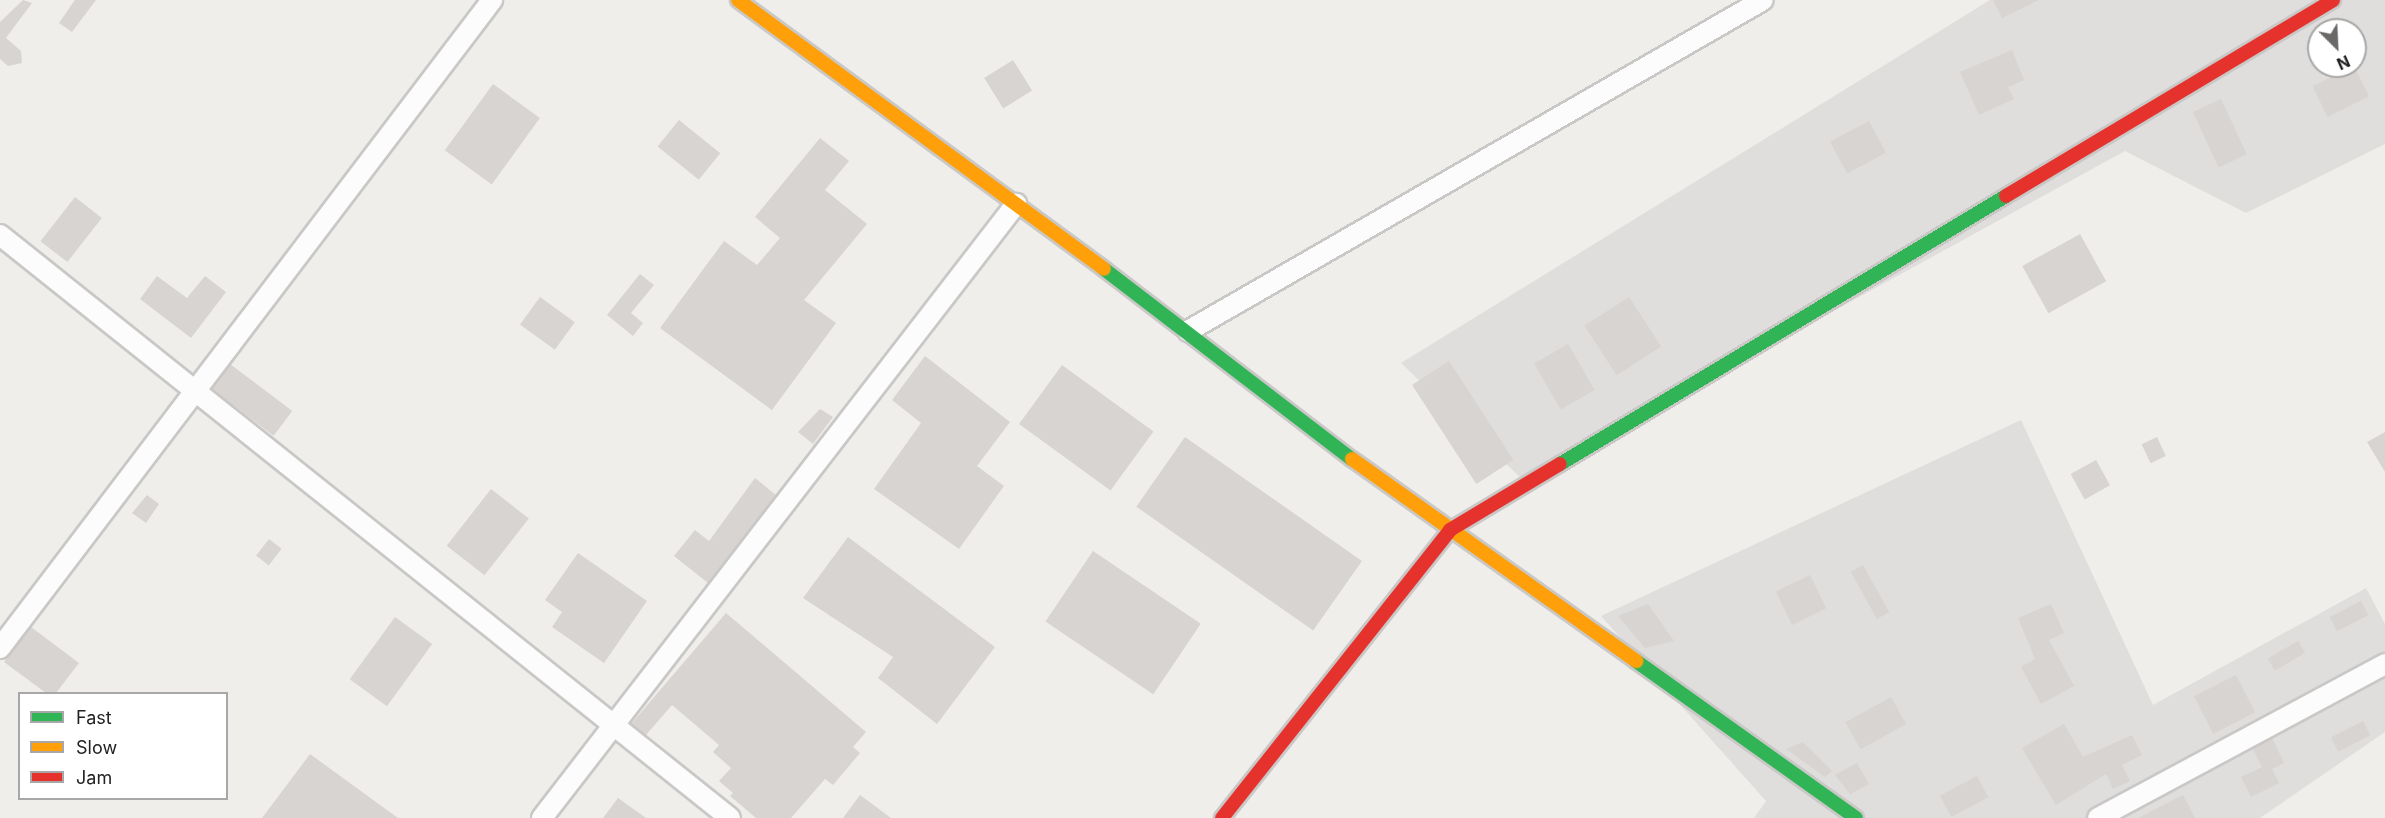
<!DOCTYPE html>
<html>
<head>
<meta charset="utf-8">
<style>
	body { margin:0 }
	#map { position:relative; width:2385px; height:818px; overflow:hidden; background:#f0eeeb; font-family:Inter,sans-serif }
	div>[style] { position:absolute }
	.residential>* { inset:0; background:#dfdedc }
	.building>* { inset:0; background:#d7d4d2; transform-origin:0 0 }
	.roads { filter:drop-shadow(2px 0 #c9c8c7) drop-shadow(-2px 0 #c9c8c7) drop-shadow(0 2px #c9c8c7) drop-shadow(0 -2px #c9c8c7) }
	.street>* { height:20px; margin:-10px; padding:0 10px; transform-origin:10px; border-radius:10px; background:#fdfcfc }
	.fast>* { height:14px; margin:-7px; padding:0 7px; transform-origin:7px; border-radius:7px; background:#30b455 }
	.slow>* { height:14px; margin:-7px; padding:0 7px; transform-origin:7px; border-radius:7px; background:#ff9f0a }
	.jam>* { height:14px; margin:-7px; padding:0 7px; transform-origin:7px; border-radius:7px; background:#e5322d }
	span { translate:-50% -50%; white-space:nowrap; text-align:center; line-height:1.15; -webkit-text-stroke:6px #fff; paint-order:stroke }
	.legend { position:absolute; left:18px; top:692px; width:210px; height:108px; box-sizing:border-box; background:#fff; border:2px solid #a7a7a7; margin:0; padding:8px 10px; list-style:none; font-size:18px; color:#222 }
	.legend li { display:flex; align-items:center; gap:12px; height:30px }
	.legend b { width:30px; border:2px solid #a7a7a7 }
	.north { position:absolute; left:2307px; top:18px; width:60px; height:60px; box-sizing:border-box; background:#fff; border:2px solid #a7a7a7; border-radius:50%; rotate:156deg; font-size:16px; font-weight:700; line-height:24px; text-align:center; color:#222 }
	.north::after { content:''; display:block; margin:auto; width:21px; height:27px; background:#6a6968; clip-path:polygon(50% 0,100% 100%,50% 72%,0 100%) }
</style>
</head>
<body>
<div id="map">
	<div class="residential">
		<div style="clip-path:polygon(evenodd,1990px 0,2385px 0,2385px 144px,2246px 213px,2125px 151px,1524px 481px,1401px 363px,1990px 0,2319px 30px,2355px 30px,2355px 66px,2319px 66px,2319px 30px)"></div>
		<div style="clip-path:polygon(2021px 420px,2153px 705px,2366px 588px,2385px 624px,2385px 732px,2260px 818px,1754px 818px,1766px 801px,1601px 616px)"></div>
	</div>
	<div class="building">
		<div style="clip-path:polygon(23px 0,32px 3px,6px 38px,21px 51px,22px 63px,8px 66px,0 59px,0 22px)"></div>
		<div style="clip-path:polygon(75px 0,96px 0,72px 32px,59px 23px)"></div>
		<div style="clip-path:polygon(1993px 0,2039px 0,2002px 18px)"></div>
		<div style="clip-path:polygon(2012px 50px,2024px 80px,2008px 87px,2014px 99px,1979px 115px,1960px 72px)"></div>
		<div style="left:1013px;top:60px;width:36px;height:34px;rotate:58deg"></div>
		<div style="left:2354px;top:66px;width:34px;height:46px;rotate:64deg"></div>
		<div style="left:493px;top:84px;width:58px;height:82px;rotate:36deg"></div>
		<div style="left:2221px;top:99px;width:61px;height:31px;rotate:65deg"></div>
		<div style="left:679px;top:120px;width:53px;height:34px;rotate:39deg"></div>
		<div style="left:1869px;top:121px;width:36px;height:44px;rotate:62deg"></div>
		<div style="clip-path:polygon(820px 138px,849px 161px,825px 190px,867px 224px,804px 300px,836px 323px,772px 410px,660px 328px,724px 241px,757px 265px,780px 238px,755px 217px)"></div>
		<div style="left:75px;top:197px;width:34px;height:56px;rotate:38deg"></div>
		<div style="left:2080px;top:234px;width:54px;height:66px;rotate:61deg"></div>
		<div style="clip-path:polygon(640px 274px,654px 285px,631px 313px,643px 323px,633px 336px,607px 315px)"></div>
		<div style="clip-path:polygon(157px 276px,187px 298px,205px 276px,226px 292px,191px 338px,140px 299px)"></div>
		<div style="left:540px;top:297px;width:43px;height:34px;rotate:36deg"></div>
		<div style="left:1629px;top:297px;width:59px;height:53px;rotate:57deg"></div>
		<div style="left:1568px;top:344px;width:53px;height:39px;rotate:60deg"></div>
		<div style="clip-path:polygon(925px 356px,1010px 422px,977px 466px,1004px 486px,959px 549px,874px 489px,921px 423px,892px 400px)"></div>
		<div style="left:1449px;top:361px;width:118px;height:44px;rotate:57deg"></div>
		<div style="left:230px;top:364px;width:78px;height:31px;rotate:37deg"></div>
		<div style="left:1062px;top:365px;width:113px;height:73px;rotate:36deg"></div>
		<div style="clip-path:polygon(820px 409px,833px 417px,813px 444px,798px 432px)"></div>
		<div style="clip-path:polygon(2385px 432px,2385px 472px,2367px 442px)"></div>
		<div style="left:1185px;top:437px;width:216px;height:85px;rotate:35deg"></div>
		<div style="left:2157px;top:437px;width:21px;height:17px;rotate:65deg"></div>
		<div style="left:2096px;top:460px;width:29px;height:29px;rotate:61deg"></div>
		<div style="clip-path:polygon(755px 478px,776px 495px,708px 583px,674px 556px,695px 530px,709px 541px)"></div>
		<div style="left:491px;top:489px;width:48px;height:72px;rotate:38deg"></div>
		<div style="clip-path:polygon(147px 495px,159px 504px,146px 523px,132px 513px)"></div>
		<div style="clip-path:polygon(848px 537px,995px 647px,937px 724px,878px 678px,893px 657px,803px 598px)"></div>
		<div style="left:269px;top:539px;width:16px;height:21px;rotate:38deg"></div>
		<div style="left:1093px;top:551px;width:130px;height:85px;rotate:34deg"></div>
		<div style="clip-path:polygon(578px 553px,647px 601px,604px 663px,552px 627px,562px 612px,545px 600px)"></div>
		<div style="left:1863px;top:565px;width:54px;height:14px;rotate:61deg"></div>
		<div style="left:1810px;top:575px;width:37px;height:38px;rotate:64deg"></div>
		<div style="left:2361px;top:601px;width:16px;height:35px;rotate:63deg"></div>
		<div style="clip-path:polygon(1648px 604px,1674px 641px,1645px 648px,1618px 616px)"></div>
		<div style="clip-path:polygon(2051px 604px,2064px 633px,2049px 640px,2074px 686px,2041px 704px,2021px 667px,2035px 659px,2018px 618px)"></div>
		<div style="clip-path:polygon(726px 613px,866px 732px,853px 747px,860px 753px,833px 785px,825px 779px,791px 818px,756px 818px,730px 796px,733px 793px,719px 781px,731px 768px,713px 752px,719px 745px,672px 705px,646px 735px,631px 724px)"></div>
		<div style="left:395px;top:617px;width:46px;height:77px;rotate:36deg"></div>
		<div style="clip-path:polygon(31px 627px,79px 663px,56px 693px,46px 693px,4px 662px)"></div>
		<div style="left:2298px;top:641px;width:14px;height:35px;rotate:60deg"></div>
		<div style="left:2236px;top:675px;width:42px;height:47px;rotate:63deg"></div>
		<div style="left:1891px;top:697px;width:31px;height:52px;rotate:61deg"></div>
		<div style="left:2363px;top:721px;width:16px;height:36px;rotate:63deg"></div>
		<div style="clip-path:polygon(2064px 724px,2083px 757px,2132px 735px,2142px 755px,2122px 765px,2130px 781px,2113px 789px,2106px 774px,2056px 805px,2022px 748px)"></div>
		<div style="clip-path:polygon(2272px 738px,2284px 763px,2272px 769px,2279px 783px,2251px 797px,2241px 777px,2262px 767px,2253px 749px)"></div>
		<div style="clip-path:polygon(1803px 742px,1832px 771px,1825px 777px,1786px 749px)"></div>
		<div style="clip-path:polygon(310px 754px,398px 818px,262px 818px)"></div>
		<div style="clip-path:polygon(1857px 763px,1869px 784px,1850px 794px,1835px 775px)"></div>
		<div style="left:1977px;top:776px;width:24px;height:42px;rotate:62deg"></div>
		<div style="clip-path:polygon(860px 795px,891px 818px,843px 818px)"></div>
		<div style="clip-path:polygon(2183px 795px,2195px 818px,2138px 818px)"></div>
		<div style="clip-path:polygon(618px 798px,646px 818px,603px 818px)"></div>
	</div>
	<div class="roads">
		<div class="street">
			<div style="left:0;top:235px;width:934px;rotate:38.61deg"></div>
			<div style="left:1188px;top:331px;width:663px;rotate:-29.93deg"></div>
			<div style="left:0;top:648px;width:814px;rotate:-52.79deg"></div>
			<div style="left:542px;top:818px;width:776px;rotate:-52.33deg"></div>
			<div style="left:2098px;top:818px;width:326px;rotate:-28.2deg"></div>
		</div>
		<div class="fast">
			<div style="left:1104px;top:269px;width:312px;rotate:37.5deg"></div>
			<div style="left:1560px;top:464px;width:520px;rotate:-31deg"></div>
			<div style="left:1636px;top:661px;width:270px;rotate:35.5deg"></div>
		</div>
		<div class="slow">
			<div style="left:738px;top:0;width:454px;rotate:36.3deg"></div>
			<div style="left:1352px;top:459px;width:349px;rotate:35.4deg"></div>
		</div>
		<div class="jam">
			<div style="left:2006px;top:196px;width:381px;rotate:-30.9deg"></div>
			<div style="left:1222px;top:818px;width:367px;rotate:-51.6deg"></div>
			<div style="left:1450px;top:530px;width:128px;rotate:-31deg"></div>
		</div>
	</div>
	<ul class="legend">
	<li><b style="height:8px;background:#30b455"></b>Fast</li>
	<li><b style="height:8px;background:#ff9f0a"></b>Slow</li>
	<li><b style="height:8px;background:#e5322d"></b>Jam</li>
	</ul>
	<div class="north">N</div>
</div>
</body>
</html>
